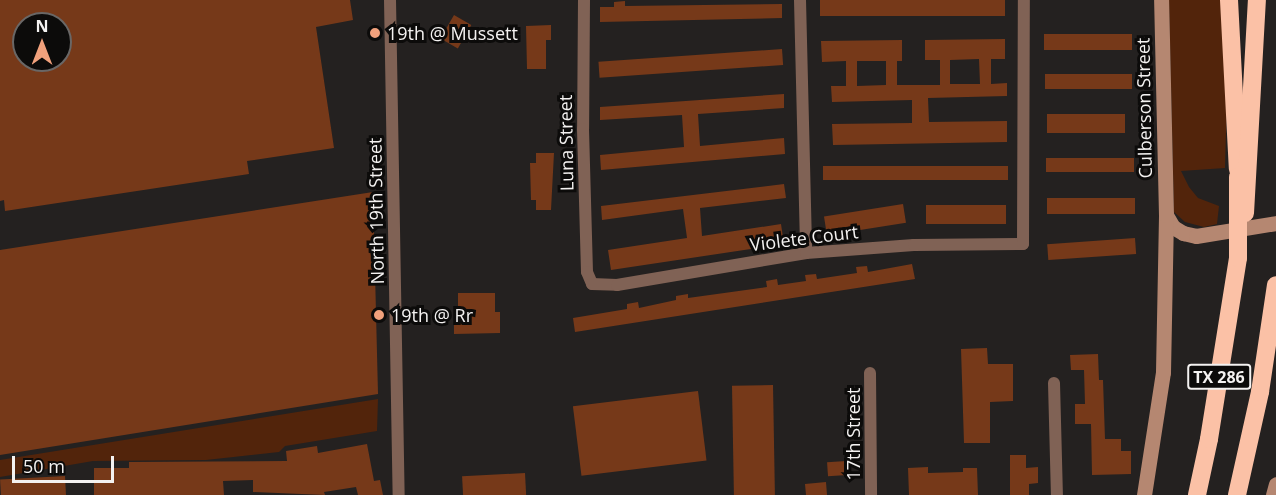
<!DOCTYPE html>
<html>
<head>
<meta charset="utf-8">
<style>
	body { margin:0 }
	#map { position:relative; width:1276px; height:495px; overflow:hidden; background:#242120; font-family:"Open Sans",sans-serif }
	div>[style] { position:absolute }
	.green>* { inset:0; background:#52240b }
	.building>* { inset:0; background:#763919; transform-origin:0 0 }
	.street>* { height:12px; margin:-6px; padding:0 6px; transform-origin:6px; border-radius:6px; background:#806255 }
	.secondary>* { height:15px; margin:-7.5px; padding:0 7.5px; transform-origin:7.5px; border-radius:7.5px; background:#b58771 }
	.highway>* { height:18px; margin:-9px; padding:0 9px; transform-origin:9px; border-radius:9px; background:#fbc1a6 }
	.highway-bridge>* { height:18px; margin:-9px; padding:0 9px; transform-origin:9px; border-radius:9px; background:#fbc1a6 }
	.dots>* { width:16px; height:16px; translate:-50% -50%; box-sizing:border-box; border:3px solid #0c0b0a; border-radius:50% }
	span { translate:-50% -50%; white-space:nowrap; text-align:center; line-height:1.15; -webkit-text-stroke:6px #0c0b0a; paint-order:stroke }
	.shield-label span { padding:2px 4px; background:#0c0b0a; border:2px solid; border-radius:4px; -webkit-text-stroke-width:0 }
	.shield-label { font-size:16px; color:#f4f2f1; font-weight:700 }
	.poi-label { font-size:18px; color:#f4f2f1 }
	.left { translate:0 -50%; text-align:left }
	.street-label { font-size:18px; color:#f4f2f1 }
	.north { position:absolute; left:12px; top:12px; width:60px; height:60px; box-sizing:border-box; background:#0c0b0a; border:2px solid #696766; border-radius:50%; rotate:0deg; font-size:16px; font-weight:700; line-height:24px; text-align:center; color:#f4f2f1 }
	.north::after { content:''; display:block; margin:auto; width:21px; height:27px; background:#f1a17c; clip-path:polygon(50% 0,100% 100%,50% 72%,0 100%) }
	.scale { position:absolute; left:12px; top:456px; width:102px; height:27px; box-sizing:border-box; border:3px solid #f4f2f1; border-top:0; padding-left:8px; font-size:18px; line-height:21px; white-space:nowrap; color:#f4f2f1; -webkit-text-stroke:4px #0c0b0a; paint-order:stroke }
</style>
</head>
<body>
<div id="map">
	<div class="green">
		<div style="clip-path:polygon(1169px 0,1221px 0,1227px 95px,1225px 168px,1181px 171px,1189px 187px,1198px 198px,1219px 206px,1217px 224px,1204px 227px,1185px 222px,1174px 212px)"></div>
		<div style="clip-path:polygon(378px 399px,377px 431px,285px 446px,279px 452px,206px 460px,93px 461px,0 477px,0 460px)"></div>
	</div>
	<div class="building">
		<div style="clip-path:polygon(evenodd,0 0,350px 0,353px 20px,316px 27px,334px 148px,247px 161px,249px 174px,5px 211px,4px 200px,0 201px,0 0,24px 24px,60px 24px,60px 60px,24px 60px,24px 24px)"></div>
		<div style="left:1005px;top:0;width:16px;height:185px;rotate:90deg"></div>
		<div style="clip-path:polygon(625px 1px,625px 6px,782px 4px,782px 18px,600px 22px,600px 7px,614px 7px,614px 2px)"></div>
		<div style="left:454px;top:15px;width:20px;height:27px;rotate:30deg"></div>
		<div style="clip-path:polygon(551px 25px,551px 40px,546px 40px,546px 69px,527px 69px,526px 26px)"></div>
		<div style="left:1132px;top:34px;width:16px;height:88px;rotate:90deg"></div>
		<div style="clip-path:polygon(evenodd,1005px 39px,1005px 59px,991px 59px,991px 84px,1007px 83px,1007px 96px,928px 98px,929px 122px,1007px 121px,1007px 142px,833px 145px,832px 124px,912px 123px,912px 100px,832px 102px,831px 86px,846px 86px,846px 61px,822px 62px,821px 41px,902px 40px,902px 61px,897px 61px,897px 85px,940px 85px,940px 60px,925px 60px,925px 40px,1005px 39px,979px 59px,980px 84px,950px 84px,950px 60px,979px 59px,1005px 39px,857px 61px,886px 61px,886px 85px,857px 86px,857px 61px)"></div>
		<div style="left:782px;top:49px;width:16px;height:184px;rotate:86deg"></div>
		<div style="left:1132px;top:74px;width:15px;height:87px;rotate:90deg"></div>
		<div style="clip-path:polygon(784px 94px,784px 108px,698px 114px,700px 146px,784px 138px,785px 154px,601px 170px,600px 155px,684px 147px,682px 115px,600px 120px,600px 107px)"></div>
		<div style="left:1125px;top:114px;width:19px;height:78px;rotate:90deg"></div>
		<div style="clip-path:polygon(536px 153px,554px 153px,551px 210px,536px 210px,536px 200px,531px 200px,530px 163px,536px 163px)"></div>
		<div style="left:1134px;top:158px;width:14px;height:88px;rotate:90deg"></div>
		<div style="left:1008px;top:166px;width:14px;height:185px;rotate:90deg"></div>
		<div style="clip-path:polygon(784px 184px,786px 198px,700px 208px,702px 236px,781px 224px,784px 244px,611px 270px,608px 250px,687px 238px,683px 209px,602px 220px,601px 206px)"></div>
		<div style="clip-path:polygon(373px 192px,378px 394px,0 455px,0 250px)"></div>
		<div style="left:1135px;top:198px;width:16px;height:88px;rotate:90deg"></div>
		<div style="left:903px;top:204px;width:19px;height:80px;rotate:81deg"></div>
		<div style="left:1006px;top:205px;width:19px;height:80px;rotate:90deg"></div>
		<div style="left:1135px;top:238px;width:16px;height:88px;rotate:86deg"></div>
		<div style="clip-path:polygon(912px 264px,915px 279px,575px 332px,573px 318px,627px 309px,627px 304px,638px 302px,639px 308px,676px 300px,676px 296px,688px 294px,688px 298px,767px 287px,766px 281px,777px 279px,778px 285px,806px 281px,805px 275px,816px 274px,817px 279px,857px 273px,856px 267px,867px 266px,868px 272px)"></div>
		<div style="clip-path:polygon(458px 293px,495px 293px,495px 312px,500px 312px,500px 333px,454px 334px,454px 312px,458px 312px)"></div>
		<div style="clip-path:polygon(987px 348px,988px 364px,1013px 364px,1013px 401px,990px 402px,990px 443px,964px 443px,961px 349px)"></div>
		<div style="clip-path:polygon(1098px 354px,1099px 380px,1103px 380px,1105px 439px,1121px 439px,1121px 451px,1131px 451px,1131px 474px,1092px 475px,1091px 424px,1075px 424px,1075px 404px,1085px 404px,1084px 370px,1071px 370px,1070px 355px)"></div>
		<div style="left:773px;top:385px;width:110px;height:41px;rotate:89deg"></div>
		<div style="left:698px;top:391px;width:70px;height:126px;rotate:83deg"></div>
		<div style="clip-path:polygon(367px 444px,374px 481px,380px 480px,383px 495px,358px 495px,356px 487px,324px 492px,325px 495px,253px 492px,253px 480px,223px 481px,224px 495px,94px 495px,94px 468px,129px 468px,129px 462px,287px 461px,286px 451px,317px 446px,318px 453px)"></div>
		<div style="clip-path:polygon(1010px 455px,1026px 455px,1026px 468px,1038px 467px,1038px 483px,1029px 484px,1029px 495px,1010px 495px)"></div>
		<div style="left:846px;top:461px;width:14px;height:19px;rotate:86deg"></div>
		<div style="clip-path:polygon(928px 467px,928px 473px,963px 472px,963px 468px,977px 468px,978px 495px,909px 495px,908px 468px)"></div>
		<div style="left:525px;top:473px;width:22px;height:63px;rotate:87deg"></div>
		<div style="left:65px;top:476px;width:19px;height:65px;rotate:87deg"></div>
		<div style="clip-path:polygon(826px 482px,827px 495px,806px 495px,805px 484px)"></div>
	</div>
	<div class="street">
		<div style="left:390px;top:0;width:495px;rotate:89deg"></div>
		<div style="left:584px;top:0;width:129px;rotate:90.4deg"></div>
		<div style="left:583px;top:129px;width:143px;rotate:88.4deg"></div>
		<div style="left:587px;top:272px;width:13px;rotate:67deg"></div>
		<div style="left:592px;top:284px;width:25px;rotate:2deg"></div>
		<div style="left:617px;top:285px;width:192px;rotate:-9.6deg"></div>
		<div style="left:806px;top:253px;width:108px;rotate:-4.2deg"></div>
		<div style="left:914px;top:245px;width:109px;rotate:-0.5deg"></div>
		<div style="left:1023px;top:244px;width:244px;rotate:-89.8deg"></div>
		<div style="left:800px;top:0;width:253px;rotate:88.6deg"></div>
		<div style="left:870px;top:373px;width:122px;rotate:89.5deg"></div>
		<div style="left:1054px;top:383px;width:112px;rotate:88.5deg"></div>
	</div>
	<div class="secondary">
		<div style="left:1166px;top:215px;width:14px;rotate:60deg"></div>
		<div style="left:1173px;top:227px;width:12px;rotate:31deg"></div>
		<div style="left:1183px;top:233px;width:13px;rotate:13deg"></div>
		<div style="left:1196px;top:236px;width:81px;rotate:-9.2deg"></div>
		<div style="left:1144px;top:495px;width:124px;rotate:-81.2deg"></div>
		<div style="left:1163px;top:372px;width:157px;rotate:-88.9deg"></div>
		<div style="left:1166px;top:215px;width:215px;rotate:-91.3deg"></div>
		<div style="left:1273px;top:495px;width:11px;rotate:-75deg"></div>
	</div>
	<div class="highway">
		<div style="left:1229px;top:0;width:169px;rotate:87deg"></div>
		<div style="left:1245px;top:213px;width:213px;rotate:-86.8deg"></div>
		<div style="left:1197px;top:495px;width:57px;rotate:-77.9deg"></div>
		<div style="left:1209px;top:439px;width:183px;rotate:-80.9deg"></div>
		<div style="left:1237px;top:495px;width:106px;rotate:-77.4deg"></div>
		<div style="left:1260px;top:392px;width:108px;rotate:-81.5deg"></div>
	</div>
	<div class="highway-bridge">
		<div style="left:1238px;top:177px;width:81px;rotate:90deg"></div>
	</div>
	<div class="dots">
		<div style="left:375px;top:33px;background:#f1a17c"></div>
		<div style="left:379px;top:315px;background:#f1a17c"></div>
	</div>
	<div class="shield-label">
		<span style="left:1219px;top:377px">TX 286</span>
	</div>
	<div class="poi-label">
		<span class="left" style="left:387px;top:33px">19th @ Mussett</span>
		<span class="left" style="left:391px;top:315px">19th @ Rr</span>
	</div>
	<div class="street-label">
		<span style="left:1144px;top:108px;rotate:-91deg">Culberson Street</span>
		<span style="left:566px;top:143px;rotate:-91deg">Luna Street</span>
		<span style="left:376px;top:211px;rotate:-91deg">North 19th Street</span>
		<span style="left:804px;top:238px;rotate:-7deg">Violete Court</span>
		<span style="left:853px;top:434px;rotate:-90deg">17th Street</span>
	</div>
	<div class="north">N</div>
	<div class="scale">50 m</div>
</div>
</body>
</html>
